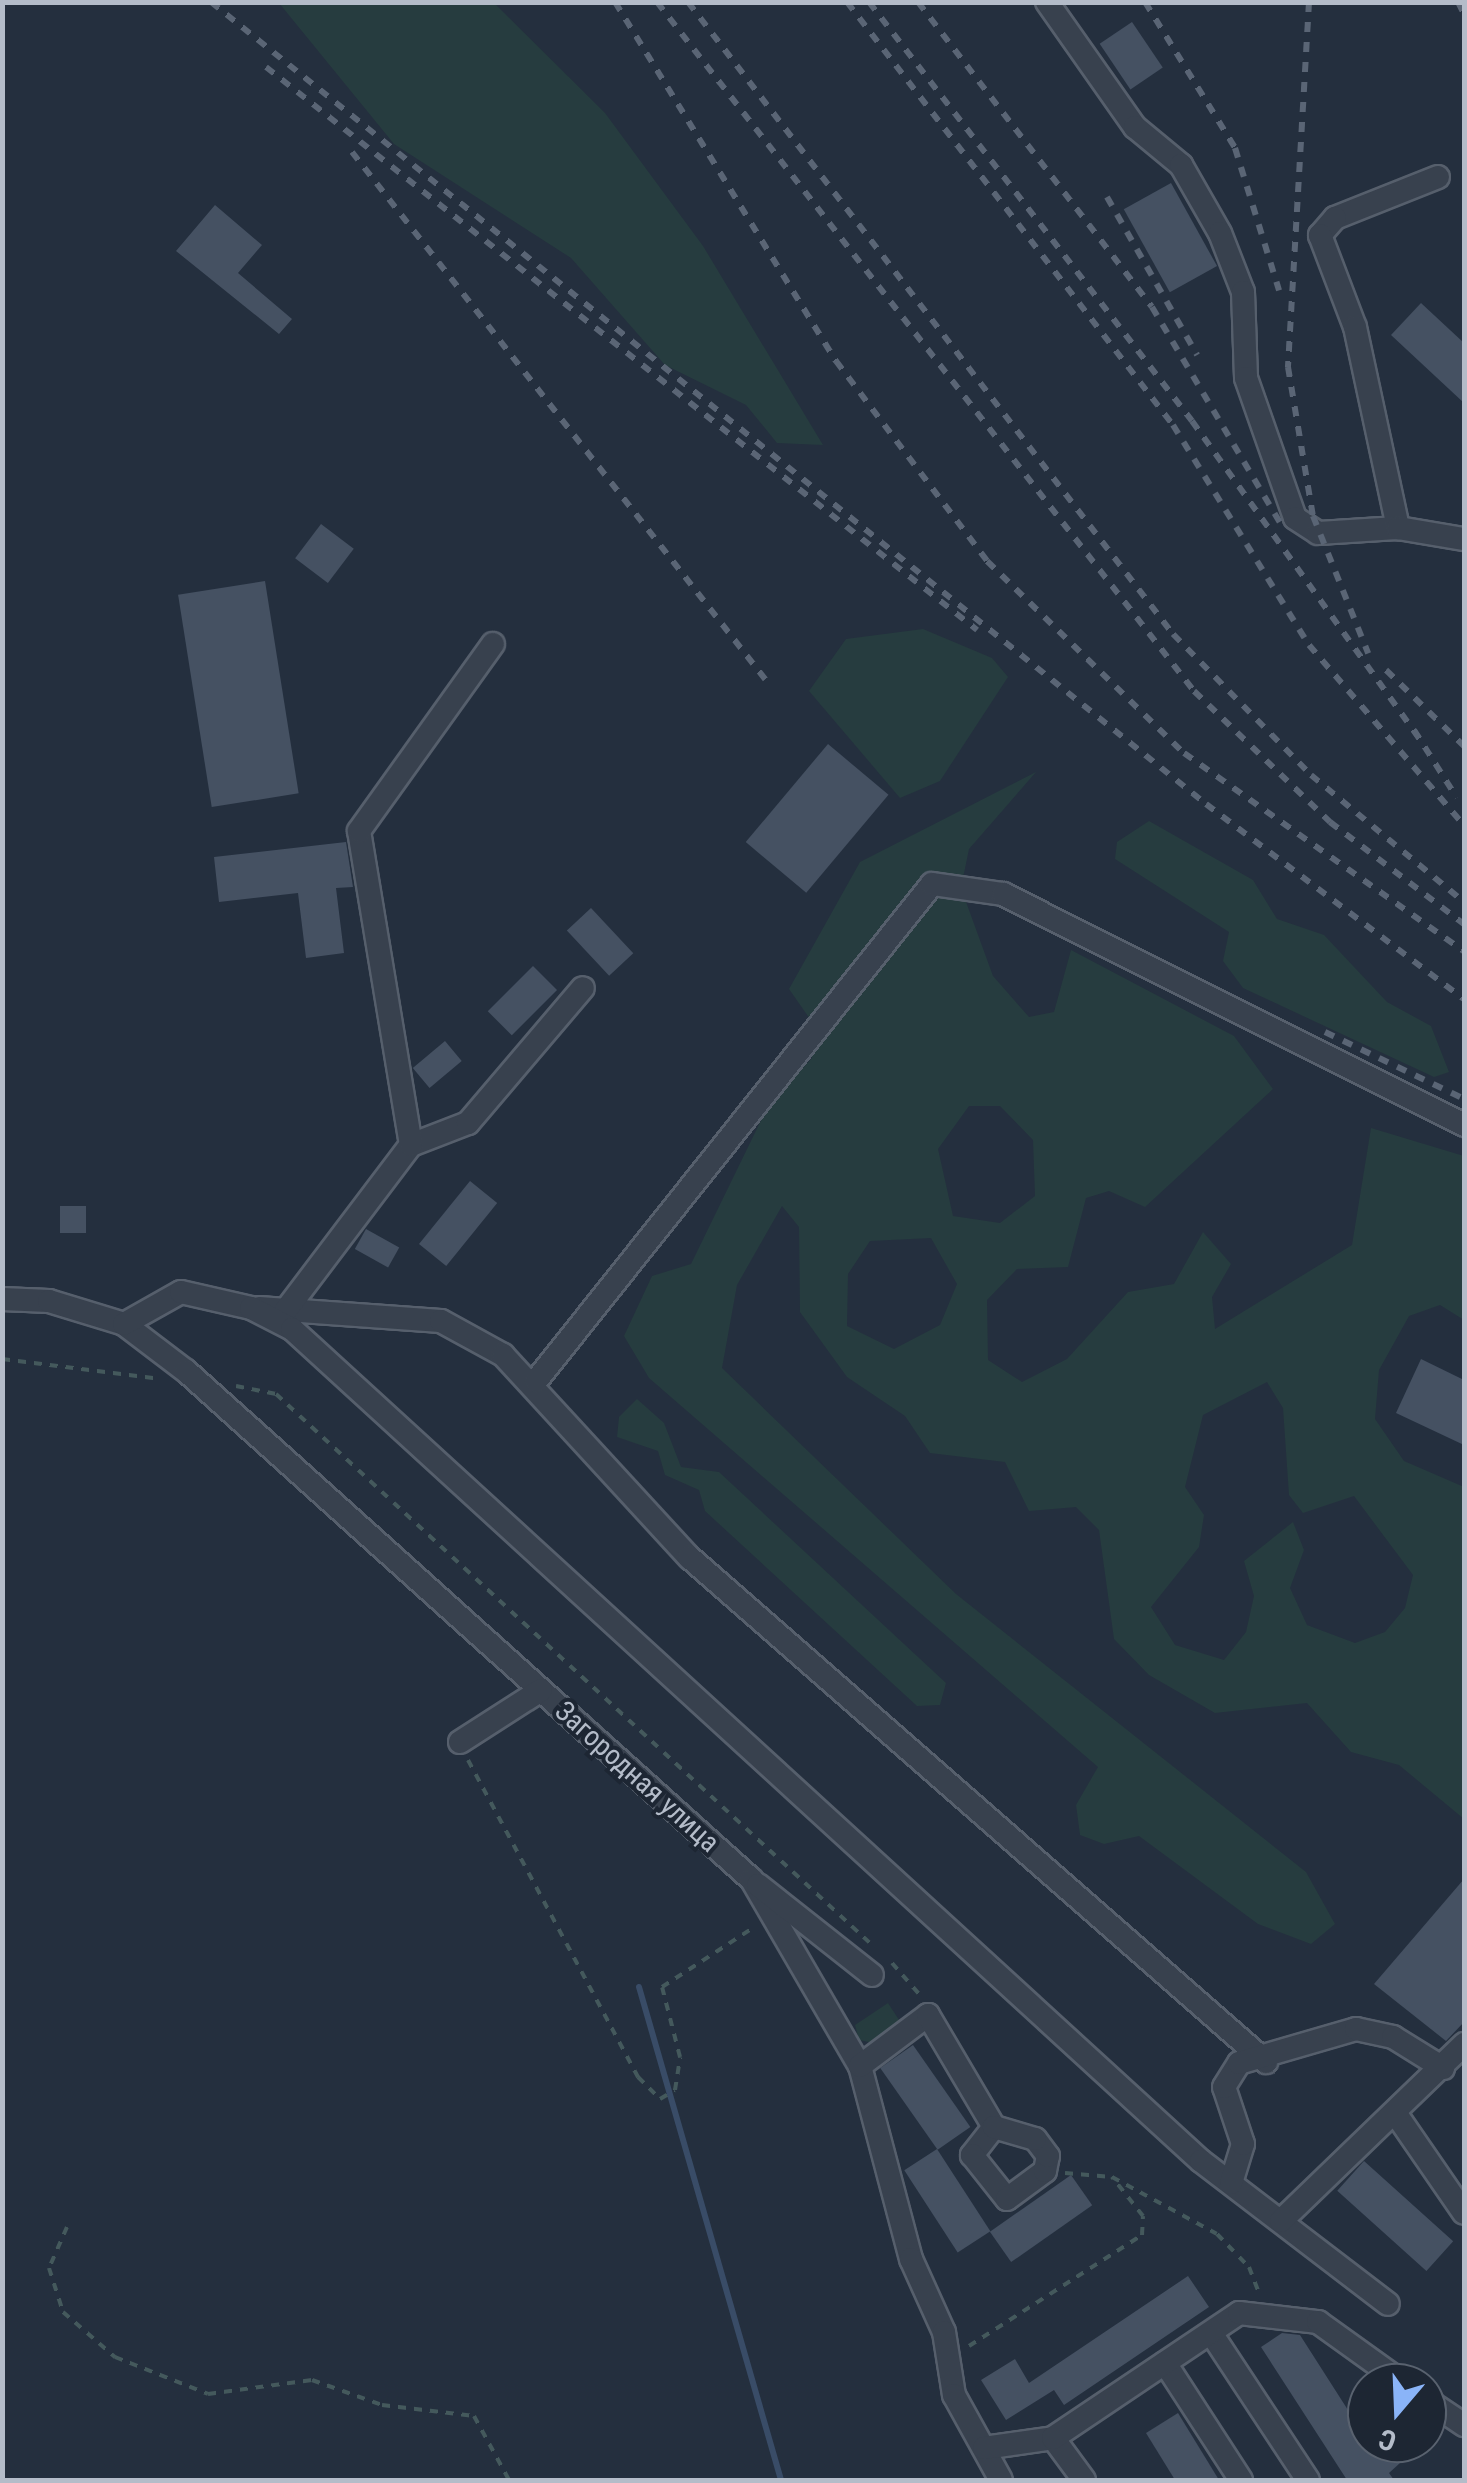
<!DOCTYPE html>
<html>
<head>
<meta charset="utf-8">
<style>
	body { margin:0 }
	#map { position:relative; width:1467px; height:2483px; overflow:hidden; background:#242f3e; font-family:"Roboto Condensed",sans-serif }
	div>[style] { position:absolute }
	.green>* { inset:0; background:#263c3f }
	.stream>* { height:6px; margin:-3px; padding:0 3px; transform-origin:3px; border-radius:3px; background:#394c67 }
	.building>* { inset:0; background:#455162; transform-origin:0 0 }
	.path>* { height:4px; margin-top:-2px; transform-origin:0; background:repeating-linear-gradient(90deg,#44595c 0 8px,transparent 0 16px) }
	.roads { filter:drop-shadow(2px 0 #565f6c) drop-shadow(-2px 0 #565f6c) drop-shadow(0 2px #565f6c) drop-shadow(0 -2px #565f6c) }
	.minor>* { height:22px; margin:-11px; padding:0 11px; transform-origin:11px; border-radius:11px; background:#38414e }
	.rail>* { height:6px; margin-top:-3px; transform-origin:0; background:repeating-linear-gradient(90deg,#5a6575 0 10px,transparent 0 20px) }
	span { translate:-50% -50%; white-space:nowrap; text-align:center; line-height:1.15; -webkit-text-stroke:8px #1d2633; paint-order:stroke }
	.street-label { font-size:28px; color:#b4bcc9 }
	.frame { position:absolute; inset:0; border:5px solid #b4bcc9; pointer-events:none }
	.north { position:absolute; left:1347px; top:2363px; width:100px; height:100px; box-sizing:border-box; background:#1d2633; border:2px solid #59626f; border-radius:50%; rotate:199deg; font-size:28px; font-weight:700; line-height:40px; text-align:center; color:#b4bcc9 }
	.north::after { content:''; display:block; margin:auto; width:35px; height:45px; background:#8ab4f8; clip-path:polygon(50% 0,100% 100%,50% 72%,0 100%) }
</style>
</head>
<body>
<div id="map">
	<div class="green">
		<div style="clip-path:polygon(279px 3px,494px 3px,605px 113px,703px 246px,823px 445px,777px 443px,746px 405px,665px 365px,571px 258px,394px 144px)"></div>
		<div style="clip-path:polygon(923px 629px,992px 658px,1008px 677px,940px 781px,900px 798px,809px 691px,846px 639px)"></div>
		<div style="clip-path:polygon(evenodd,1036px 772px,969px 849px,961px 888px,993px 976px,1029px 1017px,1054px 1012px,1071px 950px,1234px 1036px,1273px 1089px,1145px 1207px,1109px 1191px,1086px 1198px,1068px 1267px,1017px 1269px,987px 1300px,988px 1360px,1022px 1382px,1067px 1359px,1128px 1292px,1174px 1284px,1203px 1232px,1231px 1264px,1212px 1297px,1215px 1329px,1352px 1245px,1371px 1128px,1464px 1156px,1464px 1320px,1440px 1305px,1409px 1316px,1379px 1370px,1375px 1419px,1404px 1461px,1464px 1487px,1464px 1819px,1399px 1765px,1351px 1752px,1307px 1703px,1215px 1713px,1149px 1675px,1114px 1639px,1099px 1530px,1076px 1507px,1029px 1511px,1005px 1462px,930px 1453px,905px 1416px,847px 1377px,800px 1312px,799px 1227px,782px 1206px,737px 1285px,722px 1368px,956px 1594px,1306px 1872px,1335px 1924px,1311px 1944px,1258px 1924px,1139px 1836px,1104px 1844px,1080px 1835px,1076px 1805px,1098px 1767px,649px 1378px,624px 1336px,652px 1276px,691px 1264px,768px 1106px,812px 1058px,810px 1019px,789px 989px,860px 862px,1036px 772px,969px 1106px,1000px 1106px,1033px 1140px,1035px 1196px,1000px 1223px,953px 1216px,938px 1149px,969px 1106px,1036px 772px,931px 1238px,957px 1284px,940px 1325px,894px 1349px,847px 1326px,848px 1274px,870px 1241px,931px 1238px,1036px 772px,1267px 1382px,1283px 1408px,1289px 1495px,1303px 1513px,1354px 1496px,1413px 1575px,1405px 1608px,1385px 1632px,1355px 1643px,1307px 1625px,1290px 1588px,1304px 1550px,1293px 1522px,1244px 1561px,1254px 1596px,1246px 1632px,1224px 1660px,1175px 1645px,1151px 1607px,1199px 1547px,1204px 1515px,1185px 1487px,1203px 1415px,1267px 1382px)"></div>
		<div style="clip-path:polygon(1149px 821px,1253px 880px,1277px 919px,1324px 935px,1387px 1002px,1431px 1026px,1449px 1072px,1434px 1077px,1243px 988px,1223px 961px,1229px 932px,1115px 859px,1117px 842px)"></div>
		<div style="clip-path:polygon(637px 1399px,664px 1423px,681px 1467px,719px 1472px,946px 1683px,940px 1705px,917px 1706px,705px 1511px,699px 1490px,665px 1475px,658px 1451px,617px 1437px,619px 1417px)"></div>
		<div style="clip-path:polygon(888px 2003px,901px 2023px,874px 2043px,859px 2040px,855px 2025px)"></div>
	</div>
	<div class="stream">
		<div style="left:639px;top:1987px;width:513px;rotate:73.93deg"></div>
	</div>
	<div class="building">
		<div style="left:1132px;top:22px;width:55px;height:39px;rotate:56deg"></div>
		<div style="left:1171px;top:183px;width:95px;height:54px;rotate:61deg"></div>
		<div style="clip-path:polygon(215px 205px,262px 245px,238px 273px,292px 319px,279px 334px,176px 251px)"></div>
		<div style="clip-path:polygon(1421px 303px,1464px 343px,1464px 403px,1391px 335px)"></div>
		<div style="left:321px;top:524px;width:41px;height:43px;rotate:37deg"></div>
		<div style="left:265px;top:581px;width:215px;height:88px;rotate:81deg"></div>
		<div style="left:828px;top:744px;width:79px;height:128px;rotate:40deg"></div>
		<div style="clip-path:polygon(346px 842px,353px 887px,336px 888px,344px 953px,306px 958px,298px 893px,219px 902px,214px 857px)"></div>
		<div style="left:591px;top:908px;width:62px;height:33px;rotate:47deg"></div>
		<div style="left:533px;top:966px;width:34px;height:64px;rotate:45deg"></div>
		<div style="left:445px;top:1041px;width:26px;height:42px;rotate:50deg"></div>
		<div style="left:470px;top:1181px;width:35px;height:81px;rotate:39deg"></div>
		<div style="left:60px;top:1206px;width:26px;height:27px"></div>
		<div style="left:366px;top:1229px;width:38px;height:23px;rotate:29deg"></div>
		<div style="clip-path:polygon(1421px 1359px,1464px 1380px,1464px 1445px,1396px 1413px)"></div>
		<div style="clip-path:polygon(1464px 1879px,1464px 2022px,1446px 2041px,1374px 1984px)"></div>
		<div style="left:913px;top:2045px;width:100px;height:40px;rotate:55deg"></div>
		<div style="left:937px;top:2149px;width:98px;height:39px;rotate:57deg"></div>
		<div style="left:1364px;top:2161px;width:120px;height:40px;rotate:42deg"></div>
		<div style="left:1071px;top:2175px;width:37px;height:99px;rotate:55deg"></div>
		<div style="clip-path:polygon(1188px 2276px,1209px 2307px,1064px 2405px,1054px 2390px,1006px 2420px,981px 2380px,1015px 2359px,1029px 2383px)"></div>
		<div style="clip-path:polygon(1282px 2333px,1300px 2335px,1378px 2457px,1394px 2443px,1422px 2443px,1389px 2473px,1394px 2480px,1347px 2480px,1261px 2347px)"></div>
		<div style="clip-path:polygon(1178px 2413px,1219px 2480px,1175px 2480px,1146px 2433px)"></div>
	</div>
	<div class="path">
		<div style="left:2px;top:1359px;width:160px;rotate:7.2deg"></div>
		<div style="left:236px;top:1386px;width:41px;rotate:11.3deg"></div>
		<div style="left:276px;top:1394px;width:809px;rotate:42.75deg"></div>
		<div style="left:468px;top:1760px;width:360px;rotate:61.8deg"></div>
		<div style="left:638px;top:2077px;width:31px;rotate:45deg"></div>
		<div style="left:660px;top:2099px;width:17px;rotate:-31deg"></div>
		<div style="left:675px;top:2090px;width:33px;rotate:-81deg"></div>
		<div style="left:680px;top:2057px;width:72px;rotate:-104.4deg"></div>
		<div style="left:662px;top:1987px;width:108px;rotate:-33deg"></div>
		<div style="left:892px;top:1963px;width:41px;rotate:48.9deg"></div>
		<div style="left:1065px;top:2173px;width:47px;rotate:4.9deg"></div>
		<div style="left:1112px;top:2177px;width:119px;rotate:28.5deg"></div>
		<div style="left:1217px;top:2234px;width:46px;rotate:45.9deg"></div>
		<div style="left:1249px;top:2267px;width:28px;rotate:69deg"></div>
		<div style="left:67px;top:2227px;width:45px;rotate:113.7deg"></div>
		<div style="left:49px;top:2268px;width:46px;rotate:72.3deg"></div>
		<div style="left:63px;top:2312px;width:69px;rotate:40.9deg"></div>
		<div style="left:115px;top:2357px;width:100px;rotate:21.7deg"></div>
		<div style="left:208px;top:2394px;width:105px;rotate:-7.7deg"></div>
		<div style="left:312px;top:2380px;width:74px;rotate:19.7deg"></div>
		<div style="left:382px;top:2405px;width:93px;rotate:6.8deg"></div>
		<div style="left:474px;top:2416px;width:73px;rotate:61.3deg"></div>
		<div style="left:969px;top:2346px;width:206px;rotate:-32.7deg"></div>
		<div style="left:1142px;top:2235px;width:19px;rotate:-87deg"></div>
		<div style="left:1143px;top:2216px;width:50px;rotate:-128.5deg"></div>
	</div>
	<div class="roads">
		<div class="minor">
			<div style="left:1047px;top:2px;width:153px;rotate:54.9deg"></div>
			<div style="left:1135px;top:127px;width:60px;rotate:39.6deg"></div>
			<div style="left:1181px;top:165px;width:78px;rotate:60.2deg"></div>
			<div style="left:1220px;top:233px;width:63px;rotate:68.7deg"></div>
			<div style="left:1243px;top:292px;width:86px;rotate:88deg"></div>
			<div style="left:1246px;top:378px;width:148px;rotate:70.7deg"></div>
			<div style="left:1295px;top:518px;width:27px;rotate:33deg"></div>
			<div style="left:1318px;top:533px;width:80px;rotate:-3.6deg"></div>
			<div style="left:1438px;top:177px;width:111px;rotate:158.3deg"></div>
			<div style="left:1335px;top:218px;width:23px;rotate:131deg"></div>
			<div style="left:1320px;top:235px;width:98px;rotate:69.2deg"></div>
			<div style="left:1355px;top:327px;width:206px;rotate:77.9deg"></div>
			<div style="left:1398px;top:528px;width:67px;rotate:9.5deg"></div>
			<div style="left:411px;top:1145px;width:61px;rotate:-21.1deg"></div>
			<div style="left:468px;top:1123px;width:177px;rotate:-49.6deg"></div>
			<div style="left:2px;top:1299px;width:47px;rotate:2.4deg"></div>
			<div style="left:49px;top:1301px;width:78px;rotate:17deg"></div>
			<div style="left:124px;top:1324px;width:78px;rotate:37.2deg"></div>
			<div style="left:186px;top:1371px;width:761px;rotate:41.96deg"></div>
			<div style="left:752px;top:1880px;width:215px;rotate:59.9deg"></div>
			<div style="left:860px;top:2066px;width:200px;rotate:75.2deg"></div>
			<div style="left:911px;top:2259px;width:80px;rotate:65.7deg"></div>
			<div style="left:944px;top:2332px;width:64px;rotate:81deg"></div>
			<div style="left:954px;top:2395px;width:97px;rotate:61.1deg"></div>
			<div style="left:259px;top:1308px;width:182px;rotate:4.1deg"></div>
			<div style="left:441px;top:1321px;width:71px;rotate:28.7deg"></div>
			<div style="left:503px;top:1355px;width:275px;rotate:47.4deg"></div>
			<div style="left:689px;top:1557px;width:767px;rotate:41.19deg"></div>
			<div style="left:286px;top:1310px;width:207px;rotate:-52.9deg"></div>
			<div style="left:411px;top:1145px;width:318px;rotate:-99.4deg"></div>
			<div style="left:359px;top:831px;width:230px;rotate:-54.4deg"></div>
			<div style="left:124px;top:1324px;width:65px;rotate:-29.3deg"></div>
			<div style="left:181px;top:1292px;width:72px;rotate:12.9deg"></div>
			<div style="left:251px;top:1308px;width:46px;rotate:27.1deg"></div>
			<div style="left:292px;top:1329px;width:1232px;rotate:42.47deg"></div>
			<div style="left:1201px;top:2161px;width:235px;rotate:37.4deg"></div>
			<div style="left:536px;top:1381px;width:635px;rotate:-51.45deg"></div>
			<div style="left:932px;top:884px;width:72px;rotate:8deg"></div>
			<div style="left:1003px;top:894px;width:516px;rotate:26.61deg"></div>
			<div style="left:460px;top:1742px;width:96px;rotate:-32.7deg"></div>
			<div style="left:758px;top:1885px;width:145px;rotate:38.3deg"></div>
			<div style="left:860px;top:2066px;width:85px;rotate:-36.9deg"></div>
			<div style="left:928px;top:2015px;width:130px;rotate:59.5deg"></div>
			<div style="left:994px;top:2127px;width:36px;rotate:128deg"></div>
			<div style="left:972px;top:2155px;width:56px;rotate:51.5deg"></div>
			<div style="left:1007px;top:2199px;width:47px;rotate:-36.4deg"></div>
			<div style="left:1045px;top:2171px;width:15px;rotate:-79deg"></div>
			<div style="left:1048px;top:2156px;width:21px;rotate:-127deg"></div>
			<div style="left:1035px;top:2139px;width:43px;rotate:-163.7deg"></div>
			<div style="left:1398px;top:2117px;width:116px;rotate:55.5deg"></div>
			<div style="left:1231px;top:2183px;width:41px;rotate:-72.9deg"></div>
			<div style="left:1243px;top:2144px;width:60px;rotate:-108.4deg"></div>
			<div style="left:1224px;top:2087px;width:28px;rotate:-58deg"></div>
			<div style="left:1239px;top:2063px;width:122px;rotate:-16.2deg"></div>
			<div style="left:1356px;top:2029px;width:38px;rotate:12deg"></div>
			<div style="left:1393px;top:2037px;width:59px;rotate:31.8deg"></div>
			<div style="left:1281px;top:2221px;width:255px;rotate:-44deg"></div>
			<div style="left:1211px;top:2333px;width:176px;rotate:56.6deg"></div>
			<div style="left:1165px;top:2363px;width:140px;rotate:57deg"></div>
			<div style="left:1427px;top:2400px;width:45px;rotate:34deg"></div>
			<div style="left:984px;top:2448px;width:70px;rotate:-8.2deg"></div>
			<div style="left:1084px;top:2480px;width:52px;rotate:-126.4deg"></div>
			<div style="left:1053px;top:2438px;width:224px;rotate:-33.9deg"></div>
			<div style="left:1239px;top:2313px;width:80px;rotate:6.5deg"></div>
			<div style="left:1318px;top:2322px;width:105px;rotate:35.7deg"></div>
		</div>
	</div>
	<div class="rail">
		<div style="left:211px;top:2px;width:1278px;rotate:38.87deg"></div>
		<div style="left:1206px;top:804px;width:323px;rotate:37.1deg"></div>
		<div style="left:615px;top:2px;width:422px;rotate:58.4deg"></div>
		<div style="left:836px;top:361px;width:251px;rotate:52.9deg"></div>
		<div style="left:987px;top:561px;width:275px;rotate:44.3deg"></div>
		<div style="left:1184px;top:753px;width:343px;rotate:35.3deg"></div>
		<div style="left:657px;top:2px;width:874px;rotate:52.07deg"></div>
		<div style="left:1194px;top:691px;width:189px;rotate:43.9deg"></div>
		<div style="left:1330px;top:822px;width:168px;rotate:37.3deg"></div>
		<div style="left:688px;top:2px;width:797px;rotate:52.5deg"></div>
		<div style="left:1173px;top:634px;width:197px;rotate:45.6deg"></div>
		<div style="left:1311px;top:775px;width:199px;rotate:39.7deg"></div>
		<div style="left:847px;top:2px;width:534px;rotate:52.38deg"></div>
		<div style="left:1173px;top:425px;width:259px;rotate:58.3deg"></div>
		<div style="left:1309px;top:645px;width:238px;rotate:49.3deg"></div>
		<div style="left:869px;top:2px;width:529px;rotate:52.37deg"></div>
		<div style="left:1192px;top:421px;width:392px;rotate:54.4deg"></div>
		<div style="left:918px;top:2px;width:384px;rotate:52.5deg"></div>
		<div style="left:1152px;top:307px;width:257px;rotate:59.3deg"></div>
		<div style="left:1145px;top:2px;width:172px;rotate:58.3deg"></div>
		<div style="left:1235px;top:148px;width:149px;rotate:72.8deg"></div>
		<div style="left:1309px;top:2px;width:366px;rotate:93.3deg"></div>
		<div style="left:1288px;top:367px;width:151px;rotate:80.5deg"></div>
		<div style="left:1313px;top:516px;width:148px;rotate:68.1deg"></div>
		<div style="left:1458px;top:2px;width:13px;rotate:63deg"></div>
		<div style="left:266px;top:67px;width:907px;rotate:38.37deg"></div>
		<div style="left:352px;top:152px;width:670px;rotate:51.91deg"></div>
		<div style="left:1107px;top:197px;width:182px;rotate:60.3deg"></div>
		<div style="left:1386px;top:670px;width:109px;rotate:44.3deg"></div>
		<div style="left:1414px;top:730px;width:80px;rotate:57.7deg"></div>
		<div style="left:1325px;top:1032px;width:154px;rotate:25.7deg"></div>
	</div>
	<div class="street-label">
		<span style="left:637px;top:1777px;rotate:42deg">Загородная улица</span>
	</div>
	<div class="frame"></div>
	<div class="north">С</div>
</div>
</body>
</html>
